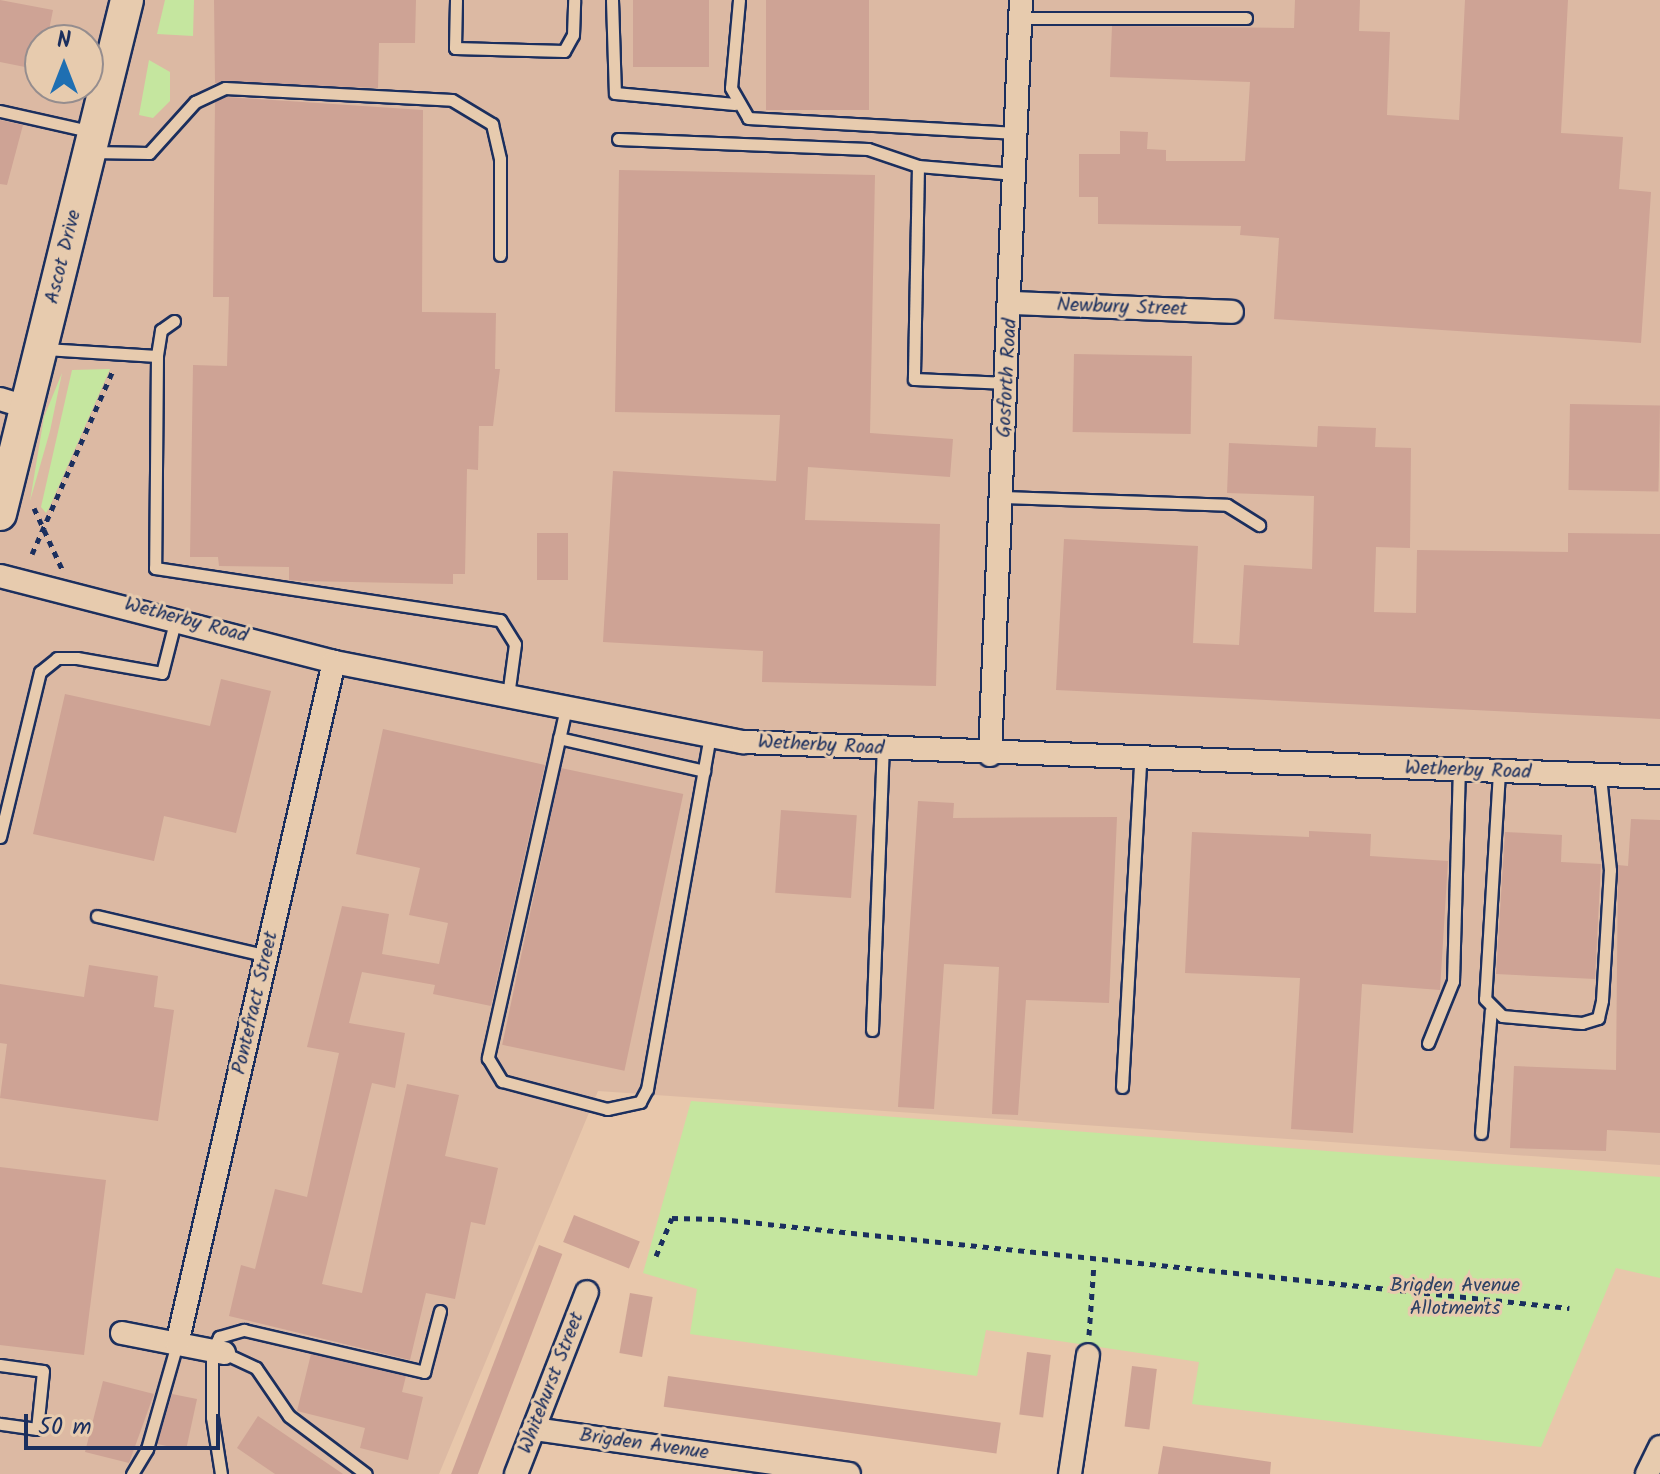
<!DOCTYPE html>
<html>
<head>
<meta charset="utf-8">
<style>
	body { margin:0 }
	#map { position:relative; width:1660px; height:1474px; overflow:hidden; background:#e8c7ab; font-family:Kalam,sans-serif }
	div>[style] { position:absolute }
	.built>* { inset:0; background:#dcb9a3 }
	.green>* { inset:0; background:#c5e69f }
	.building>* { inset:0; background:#cea395; transform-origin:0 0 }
	.path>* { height:5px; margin-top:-2.5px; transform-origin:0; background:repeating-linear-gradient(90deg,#1b2f5e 0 6px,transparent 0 12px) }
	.roads { filter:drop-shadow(2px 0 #1b2f5e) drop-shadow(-2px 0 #1b2f5e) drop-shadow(0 2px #1b2f5e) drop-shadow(0 -2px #1b2f5e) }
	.lane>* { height:11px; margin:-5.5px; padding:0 5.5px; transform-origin:5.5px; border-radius:5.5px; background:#e7cbae }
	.street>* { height:22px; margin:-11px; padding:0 11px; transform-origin:11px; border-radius:11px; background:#e7cbae }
	.secondary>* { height:32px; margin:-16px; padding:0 16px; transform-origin:16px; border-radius:16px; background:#e7cbae }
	span { translate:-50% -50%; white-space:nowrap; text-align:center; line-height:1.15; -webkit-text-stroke:6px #e7cbae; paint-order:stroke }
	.street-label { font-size:20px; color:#1b2f5e }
	.park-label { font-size:20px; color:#2c4164 }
	.north { position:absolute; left:24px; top:24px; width:80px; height:80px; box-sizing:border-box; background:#e7cbae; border:2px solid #958d8e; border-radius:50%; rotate:0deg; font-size:22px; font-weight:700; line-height:32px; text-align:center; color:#1b2f5e }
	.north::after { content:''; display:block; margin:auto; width:28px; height:36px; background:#1f6fb2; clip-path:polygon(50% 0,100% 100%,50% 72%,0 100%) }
	.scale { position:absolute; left:24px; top:1414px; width:196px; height:36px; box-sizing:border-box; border:4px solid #1b2f5e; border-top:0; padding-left:10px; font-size:24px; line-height:28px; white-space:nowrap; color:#1b2f5e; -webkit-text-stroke:6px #e7cbae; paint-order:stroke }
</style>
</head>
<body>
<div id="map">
	<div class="built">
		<div style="clip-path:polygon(evenodd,0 0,1660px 0,1660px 1165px,598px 1091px,439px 1474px,0 1474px,0 0,40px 40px,88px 40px,88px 88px,40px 88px,40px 40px)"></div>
	</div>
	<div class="green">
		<div style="clip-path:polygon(165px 0,194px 0,193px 36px,157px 34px)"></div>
		<div style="clip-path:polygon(149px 60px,170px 72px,170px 101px,153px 118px,139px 115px)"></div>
		<div style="clip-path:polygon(110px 369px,50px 506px,46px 513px,41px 507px,72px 370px)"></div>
		<div style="clip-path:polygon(62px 373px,50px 431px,30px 501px,44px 417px)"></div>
		<div style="clip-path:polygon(691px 1101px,1660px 1177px,1660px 1278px,1616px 1268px,1541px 1447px,1192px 1404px,1199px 1362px,986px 1330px,977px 1376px,690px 1334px,697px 1289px,643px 1273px)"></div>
	</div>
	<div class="building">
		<div style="clip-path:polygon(0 0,53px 10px,47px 40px,40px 40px,40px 70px,0 62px)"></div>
		<div style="clip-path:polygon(214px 0,416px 0,415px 43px,379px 43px,378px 88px,215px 83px)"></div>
		<div style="left:633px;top:0;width:76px;height:67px"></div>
		<div style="left:766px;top:0;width:103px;height:110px"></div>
		<div style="clip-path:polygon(1295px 0,1360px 0,1359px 31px,1390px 32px,1387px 115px,1459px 120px,1465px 0,1568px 0,1561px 133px,1623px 137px,1619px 189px,1651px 192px,1641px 343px,1274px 319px,1279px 238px,1240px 235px,1241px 226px,1098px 224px,1098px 197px,1079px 197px,1079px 154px,1120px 154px,1120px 131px,1148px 132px,1147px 149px,1166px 150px,1166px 161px,1245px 161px,1250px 82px,1110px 77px,1112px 26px,1294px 28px)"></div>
		<div style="clip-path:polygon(227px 97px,423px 110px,422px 312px,496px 313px,495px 369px,500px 369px,493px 426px,479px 426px,478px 470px,467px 469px,465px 574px,453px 574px,453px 584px,300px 581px,289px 580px,289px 567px,219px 566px,218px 557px,190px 557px,193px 365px,227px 366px,229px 297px,213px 297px,215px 102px)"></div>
		<div style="clip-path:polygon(0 120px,23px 125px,7px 185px,0 184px)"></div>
		<div style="clip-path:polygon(619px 170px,875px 175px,870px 433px,953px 439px,950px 477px,808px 467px,805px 520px,940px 524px,936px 686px,762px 682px,763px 651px,603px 642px,613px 471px,776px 481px,780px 415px,615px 412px)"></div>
		<div style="left:1074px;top:354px;width:118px;height:78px;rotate:1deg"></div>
		<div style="left:1570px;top:404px;width:90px;height:86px;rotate:1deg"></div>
		<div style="clip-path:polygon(1318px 426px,1376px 428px,1375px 447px,1411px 448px,1410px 548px,1376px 547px,1374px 612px,1416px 613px,1417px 550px,1568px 552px,1568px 533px,1660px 534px,1660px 719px,1056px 690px,1064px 539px,1198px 546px,1193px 643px,1239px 645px,1244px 565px,1312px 569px,1314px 496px,1227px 493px,1229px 443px,1317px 447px)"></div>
		<div style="left:537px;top:533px;width:31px;height:47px"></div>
		<div style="clip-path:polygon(221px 679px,271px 691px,236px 833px,164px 816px,154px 861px,33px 834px,65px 694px,210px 726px)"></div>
		<div style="clip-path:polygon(383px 729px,545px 765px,491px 1006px,433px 994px,435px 985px,362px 972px,349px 1023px,405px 1033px,395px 1088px,372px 1083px,322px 1284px,362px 1293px,407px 1084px,459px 1095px,445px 1156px,498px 1168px,485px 1225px,471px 1222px,455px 1299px,426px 1293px,410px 1360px,229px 1316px,241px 1265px,255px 1269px,275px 1189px,307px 1197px,339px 1053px,307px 1047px,342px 906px,389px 914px,382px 954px,439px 964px,448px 923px,409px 915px,420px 868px,356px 854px)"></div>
		<div style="left:561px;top:768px;width:125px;height:283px;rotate:12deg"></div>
		<div style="clip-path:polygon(918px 801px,954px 803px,953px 818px,1117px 817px,1109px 1003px,1026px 1000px,1018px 1115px,992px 1114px,999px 967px,944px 964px,934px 1109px,898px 1107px)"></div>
		<div style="left:781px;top:810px;width:76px;height:83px;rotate:4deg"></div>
		<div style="clip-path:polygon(1631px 819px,1660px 820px,1660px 1133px,1607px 1130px,1606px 1151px,1510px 1148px,1514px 1066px,1616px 1070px,1618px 865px,1628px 866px)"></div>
		<div style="clip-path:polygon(1309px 831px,1371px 834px,1370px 856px,1448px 861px,1440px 990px,1362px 984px,1353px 1133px,1291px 1129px,1300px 978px,1185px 973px,1192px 832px,1309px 837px)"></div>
		<div style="clip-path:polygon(1505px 832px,1562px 835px,1561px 862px,1601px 864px,1595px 979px,1496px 974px)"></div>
		<div style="clip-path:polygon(89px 965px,158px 976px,154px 1007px,174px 1010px,158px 1121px,0 1098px,7px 1044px,0 1043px,0 984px,84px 997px)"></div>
		<div style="clip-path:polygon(0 1167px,106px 1180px,84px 1355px,0 1345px)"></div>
		<div style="left:574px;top:1215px;width:71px;height:29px;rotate:22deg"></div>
		<div style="left:539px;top:1245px;width:25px;height:246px;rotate:21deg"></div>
		<div style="left:630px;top:1293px;width:23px;height:61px;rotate:10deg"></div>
		<div style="left:1027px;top:1352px;width:24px;height:63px;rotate:7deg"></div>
		<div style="clip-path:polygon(311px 1354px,406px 1376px,402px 1392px,423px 1397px,408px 1460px,360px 1448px,365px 1428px,297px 1411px)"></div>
		<div style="left:1132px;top:1366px;width:25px;height:61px;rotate:7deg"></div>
		<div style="left:668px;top:1376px;width:336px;height:31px;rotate:8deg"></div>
		<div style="clip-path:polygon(103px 1381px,154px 1394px,129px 1463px,85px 1452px)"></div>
		<div style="clip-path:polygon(172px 1394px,197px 1399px,186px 1450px,157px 1444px)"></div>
		<div style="clip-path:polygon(258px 1416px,343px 1474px,275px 1474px,237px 1448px)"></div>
		<div style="clip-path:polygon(1163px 1446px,1271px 1462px,1270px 1474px,1158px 1474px)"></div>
	</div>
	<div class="path">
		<div style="left:34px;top:508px;width:67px;rotate:65.3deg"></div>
		<div style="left:32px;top:554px;width:203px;rotate:-66.2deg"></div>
		<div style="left:656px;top:1256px;width:41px;rotate:-67.2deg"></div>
		<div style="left:672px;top:1218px;width:48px;rotate:1.2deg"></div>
		<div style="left:720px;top:1219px;width:854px;rotate:5.98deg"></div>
		<div style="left:1089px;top:1335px;width:71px;rotate:-86deg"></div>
	</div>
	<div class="roads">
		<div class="lane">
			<div style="left:456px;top:0;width:48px;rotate:91.2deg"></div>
			<div style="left:455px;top:48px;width:109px;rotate:1.6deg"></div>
			<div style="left:564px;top:51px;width:18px;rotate:-61deg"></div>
			<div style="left:573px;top:35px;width:35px;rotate:-88deg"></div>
			<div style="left:612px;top:0;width:93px;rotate:88.2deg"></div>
			<div style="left:615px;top:93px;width:120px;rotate:5.3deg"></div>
			<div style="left:739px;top:0;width:88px;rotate:95.2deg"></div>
			<div style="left:731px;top:88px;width:34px;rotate:60deg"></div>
			<div style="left:748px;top:118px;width:269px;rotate:3.2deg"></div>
			<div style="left:1021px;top:18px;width:225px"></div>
			<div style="left:0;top:111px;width:95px;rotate:12.7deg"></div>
			<div style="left:618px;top:139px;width:250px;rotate:2.3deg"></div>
			<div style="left:868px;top:149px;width:53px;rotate:18.8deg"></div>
			<div style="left:918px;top:166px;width:97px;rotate:4.7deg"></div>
			<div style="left:91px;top:152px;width:58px;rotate:1deg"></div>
			<div style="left:149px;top:153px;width:69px;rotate:-48deg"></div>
			<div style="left:195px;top:102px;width:33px;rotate:-25deg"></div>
			<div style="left:225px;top:88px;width:227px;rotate:3deg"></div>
			<div style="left:452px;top:100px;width:47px;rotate:31deg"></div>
			<div style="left:492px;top:124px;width:36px;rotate:77deg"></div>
			<div style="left:500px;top:159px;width:96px;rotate:90deg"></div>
			<div style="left:918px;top:166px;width:213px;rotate:91.1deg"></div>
			<div style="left:914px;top:379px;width:94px;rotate:2.4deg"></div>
			<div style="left:174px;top:321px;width:16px;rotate:145deg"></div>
			<div style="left:161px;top:330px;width:26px;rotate:99deg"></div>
			<div style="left:157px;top:356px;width:212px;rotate:90.5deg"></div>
			<div style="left:155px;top:568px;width:349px;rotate:8.6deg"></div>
			<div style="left:500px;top:620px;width:28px;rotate:58deg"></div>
			<div style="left:515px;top:644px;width:52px;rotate:97.7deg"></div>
			<div style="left:45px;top:349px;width:112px;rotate:3.6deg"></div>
			<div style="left:1003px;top:497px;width:224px;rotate:2deg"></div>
			<div style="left:1227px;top:505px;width:38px;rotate:32deg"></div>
			<div style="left:566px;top:708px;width:359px;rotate:102.6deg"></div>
			<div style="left:488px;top:1058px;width:27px;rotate:59deg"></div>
			<div style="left:502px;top:1081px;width:109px;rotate:14.9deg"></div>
			<div style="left:607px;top:1109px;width:34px;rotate:-12deg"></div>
			<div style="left:640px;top:1102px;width:15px;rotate:-62deg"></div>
			<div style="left:647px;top:1089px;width:360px;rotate:-79.9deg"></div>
			<div style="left:559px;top:738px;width:149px;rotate:12.8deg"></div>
			<div style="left:1499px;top:772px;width:227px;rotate:93.5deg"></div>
			<div style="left:1485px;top:999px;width:24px;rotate:45deg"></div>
			<div style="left:1502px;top:1016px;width:80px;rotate:5deg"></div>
			<div style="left:1582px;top:1023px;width:17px;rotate:-17deg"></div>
			<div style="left:1598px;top:1018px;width:18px;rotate:-77deg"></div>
			<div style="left:1602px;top:1000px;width:130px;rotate:-86.5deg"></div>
			<div style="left:1610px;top:870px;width:95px;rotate:-96.1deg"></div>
			<div style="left:0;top:837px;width:170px;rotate:-76.4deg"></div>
			<div style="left:40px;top:672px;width:22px;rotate:-39deg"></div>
			<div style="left:57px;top:658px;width:20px"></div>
			<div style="left:77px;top:658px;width:86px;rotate:10deg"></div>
			<div style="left:162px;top:673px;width:57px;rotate:-75.7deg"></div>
			<div style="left:97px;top:916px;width:175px;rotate:13.2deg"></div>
			<div style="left:872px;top:1030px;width:281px;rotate:-87.8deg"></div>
			<div style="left:1428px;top:1043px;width:67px;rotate:-68deg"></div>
			<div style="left:1453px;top:981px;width:210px;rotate:-88.4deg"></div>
			<div style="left:1122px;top:1087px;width:327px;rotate:-86.8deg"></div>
			<div style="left:1481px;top:1133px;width:123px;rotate:-85.4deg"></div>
			<div style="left:224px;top:1353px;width:35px;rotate:25deg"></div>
			<div style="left:256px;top:1368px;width:58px;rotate:55.5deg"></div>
			<div style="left:289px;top:1416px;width:96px;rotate:37deg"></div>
			<div style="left:0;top:1365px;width:43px;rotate:7.9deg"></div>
			<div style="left:43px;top:1371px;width:58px;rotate:95.9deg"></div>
			<div style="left:37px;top:1429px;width:37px;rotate:-172deg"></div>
			<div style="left:132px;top:1474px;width:29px;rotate:-59deg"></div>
			<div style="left:147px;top:1449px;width:109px;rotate:-74.1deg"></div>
			<div style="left:221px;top:1474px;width:58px;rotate:-99deg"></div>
			<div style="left:212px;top:1417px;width:66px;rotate:-90deg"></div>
			<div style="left:212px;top:1351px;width:16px;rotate:-63deg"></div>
			<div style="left:219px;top:1337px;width:26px;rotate:-16deg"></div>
			<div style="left:244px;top:1330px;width:185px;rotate:13.1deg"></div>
			<div style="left:424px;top:1372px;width:63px;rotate:-75.3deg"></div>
		</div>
		<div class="street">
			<div style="left:1012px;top:303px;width:220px;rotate:2.3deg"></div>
			<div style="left:0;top:399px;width:28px;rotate:17deg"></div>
			<div style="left:0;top:576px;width:345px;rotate:14.4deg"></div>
			<div style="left:334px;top:662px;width:417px;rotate:11.1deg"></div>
			<div style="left:743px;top:742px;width:918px;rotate:2.19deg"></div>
			<div style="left:990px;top:755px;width:756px;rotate:-87.65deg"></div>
			<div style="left:122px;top:1333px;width:104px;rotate:11.1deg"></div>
			<div style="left:177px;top:1344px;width:700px;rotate:-77.04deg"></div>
			<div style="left:534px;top:1429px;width:318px;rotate:8.1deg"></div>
			<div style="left:516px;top:1474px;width:195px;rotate:-68.7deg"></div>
			<div style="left:1070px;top:1474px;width:120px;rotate:-81.4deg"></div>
			<div style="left:1647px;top:1474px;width:30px;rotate:-64deg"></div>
		</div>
		<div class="secondary">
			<div style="left:0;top:514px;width:529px;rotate:-76.12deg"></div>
		</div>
	</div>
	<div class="street-label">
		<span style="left:64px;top:257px;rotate:-76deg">Ascot Drive</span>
		<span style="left:1122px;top:308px;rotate:2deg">Newbury Street</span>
		<span style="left:1008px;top:378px;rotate:-87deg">Gosforth Road</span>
		<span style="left:186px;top:621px;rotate:15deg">Wetherby Road</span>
		<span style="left:821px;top:746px;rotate:3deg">Wetherby Road</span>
		<span style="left:1468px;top:771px;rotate:2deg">Wetherby Road</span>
		<span style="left:256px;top:1003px;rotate:-77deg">Pontefract Street</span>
		<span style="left:552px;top:1383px;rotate:-69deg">Whitehurst Street</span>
		<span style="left:644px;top:1445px;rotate:8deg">Brigden Avenue</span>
	</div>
	<div class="park-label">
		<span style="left:1455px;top:1298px">Brigden Avenue<br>Allotments</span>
	</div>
	<div class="north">N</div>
	<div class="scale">50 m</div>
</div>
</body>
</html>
